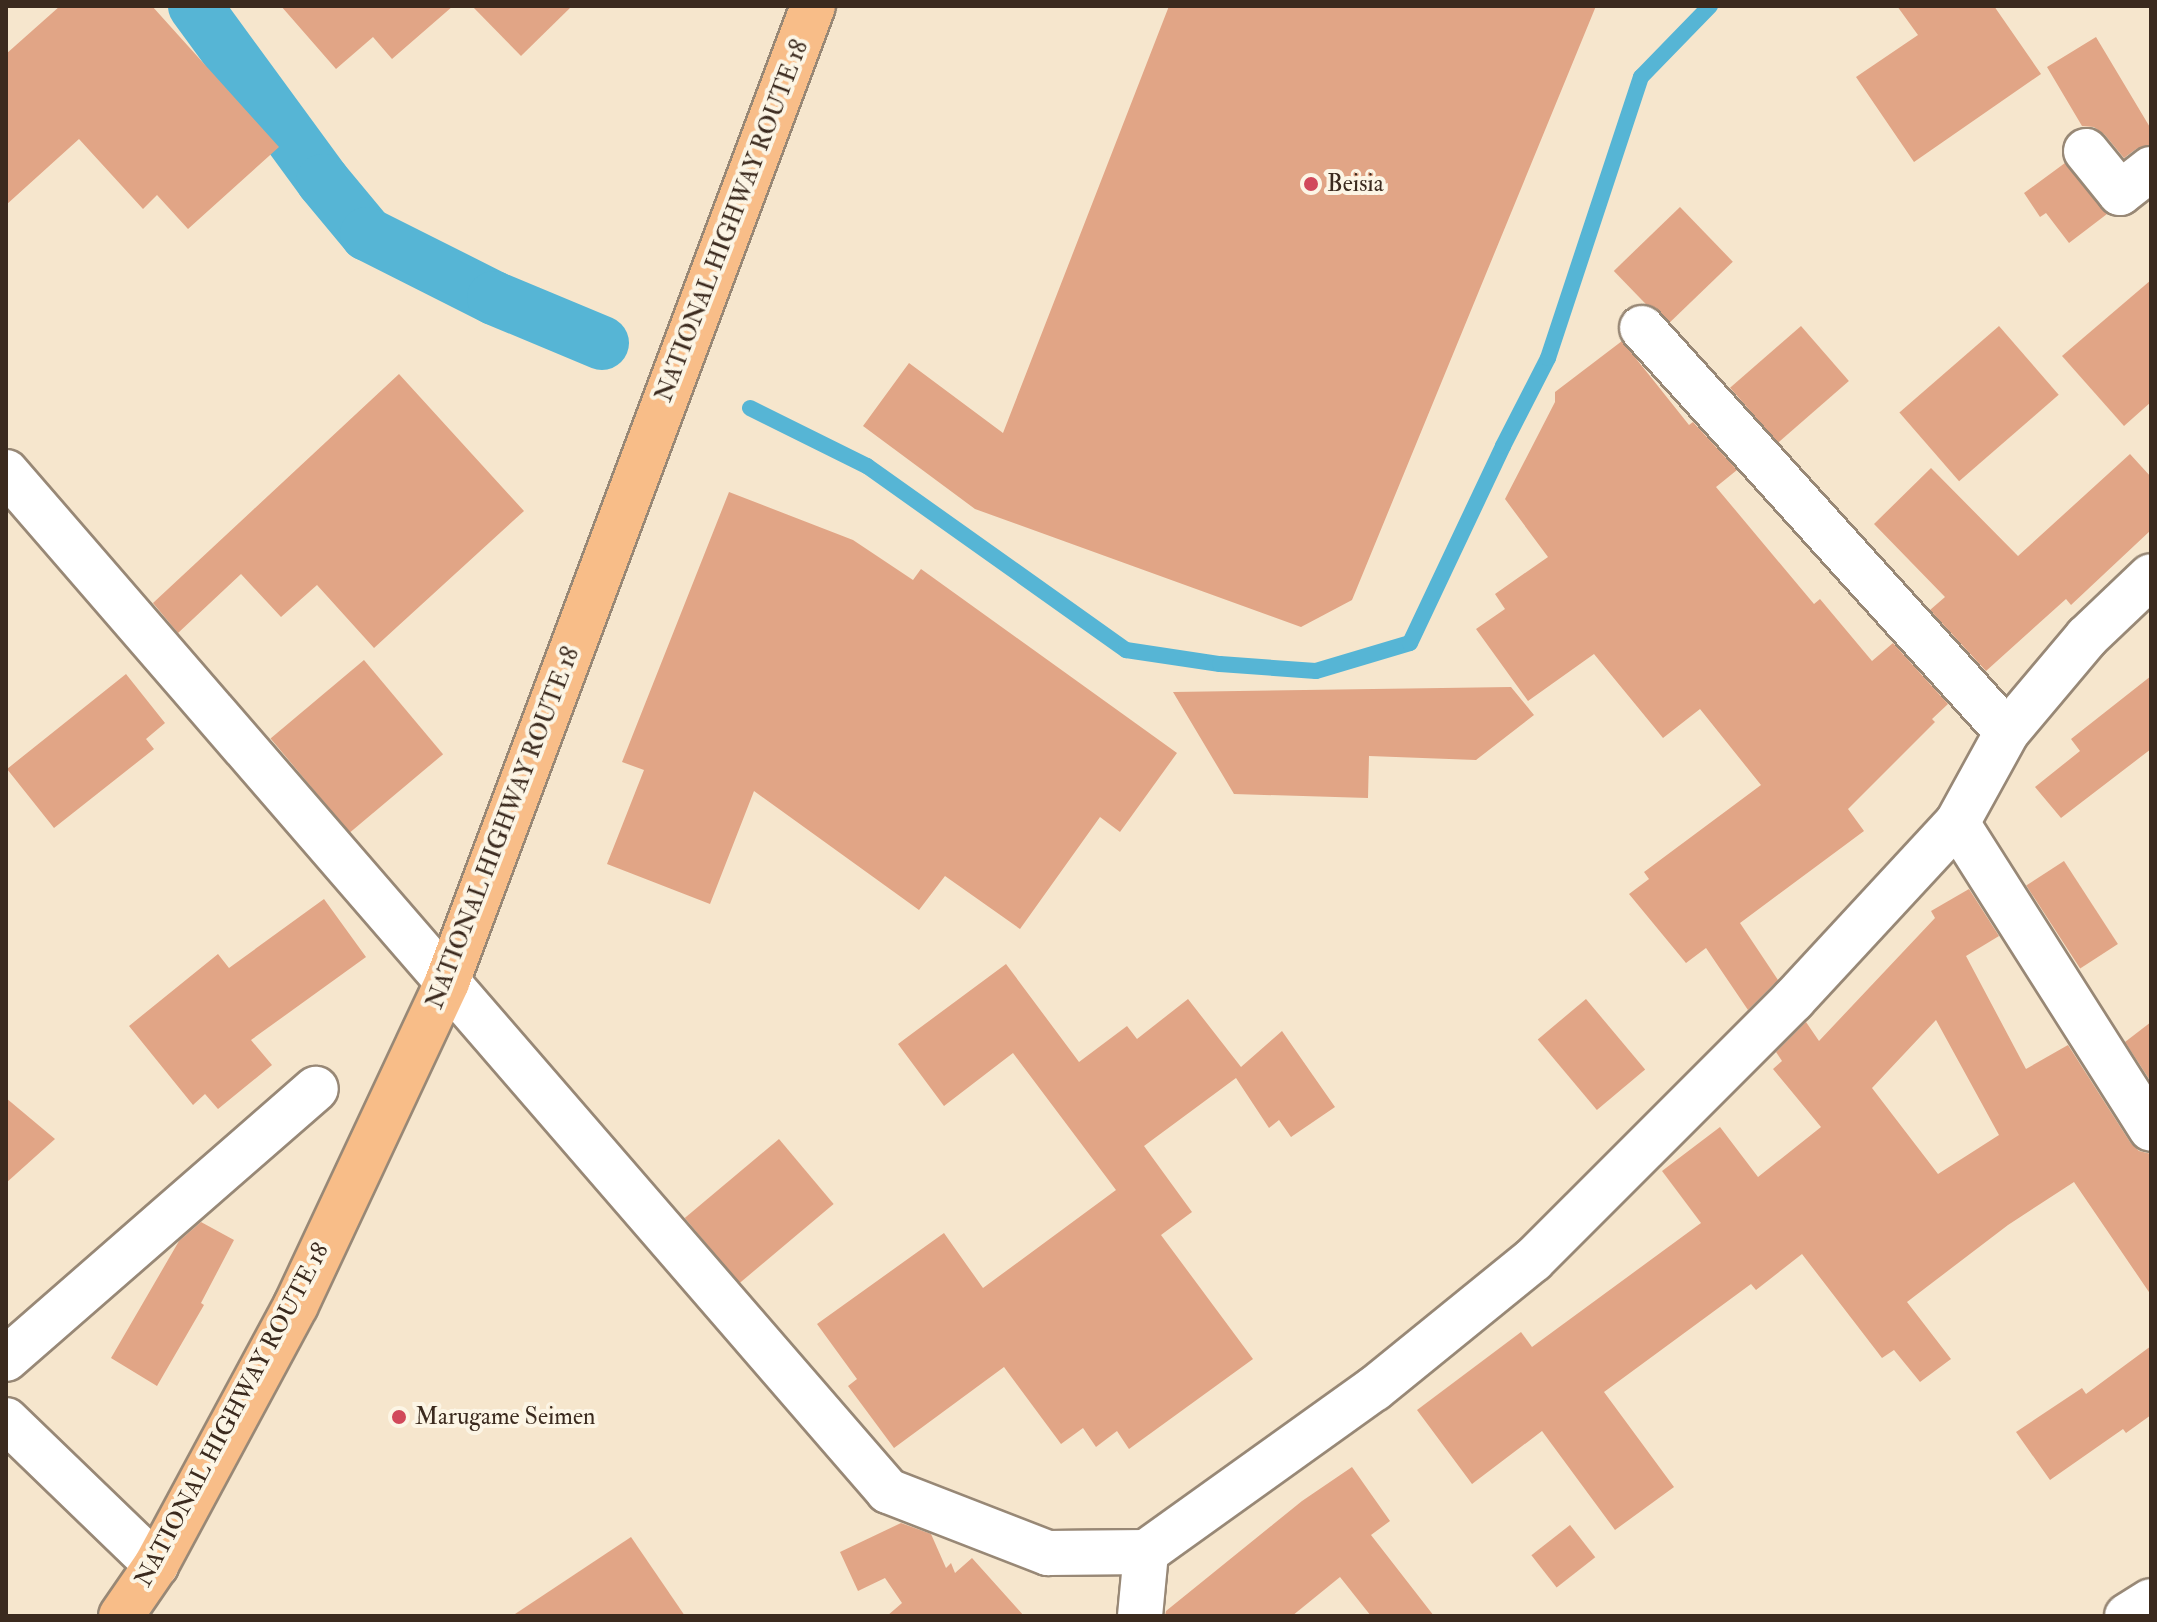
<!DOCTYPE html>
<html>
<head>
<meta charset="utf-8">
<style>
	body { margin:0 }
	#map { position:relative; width:2157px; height:1622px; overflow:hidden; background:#f6e6cd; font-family:"IM FELL Double Pica",serif }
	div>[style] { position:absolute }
	.stream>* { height:16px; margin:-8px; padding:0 8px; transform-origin:8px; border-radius:8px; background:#56b5d5 }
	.canal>* { height:54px; margin:-27px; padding:0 27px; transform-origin:27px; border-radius:27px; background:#56b5d5 }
	.building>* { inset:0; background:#e1a586; transform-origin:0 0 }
	.roads { filter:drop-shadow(2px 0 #988876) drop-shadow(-2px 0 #988876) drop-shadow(0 2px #988876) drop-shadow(0 -2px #988876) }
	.minor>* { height:44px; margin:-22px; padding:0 22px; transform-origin:22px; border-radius:22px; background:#fff }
	.highway>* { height:44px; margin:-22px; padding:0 22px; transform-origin:22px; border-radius:22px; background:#f8bd88 }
	.dots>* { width:22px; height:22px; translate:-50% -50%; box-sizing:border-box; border:4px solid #fcf5e5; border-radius:50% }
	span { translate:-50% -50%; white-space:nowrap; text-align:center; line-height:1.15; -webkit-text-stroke:8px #fcf5e5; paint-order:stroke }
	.poi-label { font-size:24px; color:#3b2a1e }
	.left { translate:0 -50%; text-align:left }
	.street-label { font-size:24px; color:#3b2a1e }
	.frame { position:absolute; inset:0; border:8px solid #3b2a1e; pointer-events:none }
</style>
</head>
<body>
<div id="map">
	<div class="stream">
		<div style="left:750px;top:408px;width:131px;rotate:26.4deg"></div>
		<div style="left:867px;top:466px;width:318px;rotate:35.4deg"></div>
		<div style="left:1126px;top:650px;width:95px;rotate:8.5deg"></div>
		<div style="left:1220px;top:664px;width:96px;rotate:4.2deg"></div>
		<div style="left:1316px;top:671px;width:98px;rotate:-16.6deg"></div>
		<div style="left:1410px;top:643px;width:218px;rotate:-64.7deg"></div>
		<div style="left:1503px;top:446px;width:99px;rotate:-62.9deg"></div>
		<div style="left:1548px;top:358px;width:296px;rotate:-71.7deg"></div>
		<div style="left:1641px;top:77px;width:99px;rotate:-45.8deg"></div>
	</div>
	<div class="canal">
		<div style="left:195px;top:6px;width:217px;rotate:53.8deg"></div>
		<div style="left:323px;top:181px;width:69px;rotate:50.3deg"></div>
		<div style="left:367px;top:234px;width:142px;rotate:26.7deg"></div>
		<div style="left:494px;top:298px;width:117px;rotate:22.6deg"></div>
	</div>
	<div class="building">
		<div style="clip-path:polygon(60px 6px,152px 6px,279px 147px,188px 229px,157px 195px,143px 209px,79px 139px,6px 205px,6px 54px)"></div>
		<div style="clip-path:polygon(281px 6px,453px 6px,392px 59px,373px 37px,336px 69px)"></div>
		<div style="clip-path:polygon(472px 6px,572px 6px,521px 56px)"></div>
		<div style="clip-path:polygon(1169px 6px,1596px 6px,1352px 600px,1301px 627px,975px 509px,863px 426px,909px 363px,1003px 433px)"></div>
		<div style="clip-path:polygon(1897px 6px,1994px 6px,2041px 74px,1914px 162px,1856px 77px,1918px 35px)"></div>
		<div style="clip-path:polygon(2096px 37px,2151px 129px,2151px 145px,2136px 149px,2124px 158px,2105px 135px,2094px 127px,2082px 126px,2047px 67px)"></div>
		<div style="clip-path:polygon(2065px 163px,2107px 214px,2069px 243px,2046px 213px,2040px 217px,2024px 193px)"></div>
		<div style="left:1680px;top:207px;width:76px;height:92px;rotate:46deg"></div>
		<div style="clip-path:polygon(2151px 280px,2151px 402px,2124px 426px,2062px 356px)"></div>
		<div style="left:1801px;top:326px;width:73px;height:94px;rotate:49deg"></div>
		<div style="left:1999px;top:326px;width:91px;height:132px;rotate:49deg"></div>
		<div style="clip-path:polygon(1622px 341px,1689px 425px,1693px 422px,1737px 470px,1716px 487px,1814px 604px,1820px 599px,1872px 661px,1893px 643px,1948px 704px,1932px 719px,1935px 722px,1848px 809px,1864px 831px,1740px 923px,1778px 980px,1748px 1010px,1706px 948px,1686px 963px,1629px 894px,1649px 879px,1644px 872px,1761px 785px,1700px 709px,1663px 738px,1594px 654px,1528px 701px,1476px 629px,1505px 609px,1495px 594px,1548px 557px,1505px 499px,1555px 402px,1555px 392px)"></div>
		<div style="clip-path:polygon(399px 374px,524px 511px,374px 648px,317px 585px,281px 617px,241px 574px,178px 633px,153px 603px)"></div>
		<div style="clip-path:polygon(2130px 454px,2151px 477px,2151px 530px,2071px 605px,2066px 599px,1986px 671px,1930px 610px,1945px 597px,1874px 524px,1931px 468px,2018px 556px)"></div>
		<div style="clip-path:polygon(729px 492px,853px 540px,913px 580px,921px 569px,1177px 753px,1120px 832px,1100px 817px,1020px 929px,945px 876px,919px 910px,754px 791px,710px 904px,607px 864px,644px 770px,622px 762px)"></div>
		<div style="left:364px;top:660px;width:123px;height:122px;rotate:50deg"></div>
		<div style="clip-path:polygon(126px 674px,165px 723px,146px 739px,154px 749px,54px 828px,7px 769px)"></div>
		<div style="clip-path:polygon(2151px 676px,2151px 749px,2061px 818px,2035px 787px,2080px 751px,2071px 739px)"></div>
		<div style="clip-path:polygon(1511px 687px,1534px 715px,1476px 760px,1369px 756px,1368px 798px,1234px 794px,1173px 692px)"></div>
		<div style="left:2064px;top:861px;width:99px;height:45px;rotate:57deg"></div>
		<div style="clip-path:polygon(evenodd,1969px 889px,1999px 936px,1966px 956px,2026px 1069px,2068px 1045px,2130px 1142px,2139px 1151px,2151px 1154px,2151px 1295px,2074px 1182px,2008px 1225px,1907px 1302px,1951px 1359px,1920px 1382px,1894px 1350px,1882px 1358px,1802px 1254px,1756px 1290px,1751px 1284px,1604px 1392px,1674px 1487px,1615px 1530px,1542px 1431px,1472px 1484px,1417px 1410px,1521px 1332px,1532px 1347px,1701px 1223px,1662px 1171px,1720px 1127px,1758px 1177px,1821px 1127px,1773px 1069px,1782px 1061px,1776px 1052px,1806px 1022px,1819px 1041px,1935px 918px,1931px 911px,1969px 889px,1936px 1020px,1999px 1135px,1938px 1174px,1872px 1088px,1936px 1020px)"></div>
		<div style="clip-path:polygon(324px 899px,366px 957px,251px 1040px,272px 1065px,218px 1109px,205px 1094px,193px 1105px,129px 1026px,218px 954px,229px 968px)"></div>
		<div style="clip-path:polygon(1006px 964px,1079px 1062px,1127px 1026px,1137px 1039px,1188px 999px,1241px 1067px,1282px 1031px,1335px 1107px,1291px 1137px,1279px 1120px,1269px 1128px,1236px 1078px,1144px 1146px,1192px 1212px,1161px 1235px,1253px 1359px,1129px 1449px,1117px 1431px,1096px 1447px,1083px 1428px,1061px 1444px,1004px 1367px,894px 1448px,848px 1386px,857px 1379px,817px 1324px,944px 1233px,983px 1288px,1116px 1190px,1013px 1053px,944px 1106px,898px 1044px)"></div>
		<div style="left:1586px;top:999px;width:92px;height:63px;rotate:50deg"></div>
		<div style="clip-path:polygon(2151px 1022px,2151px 1082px,2125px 1042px)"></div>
		<div style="clip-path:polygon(6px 1098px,55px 1139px,6px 1183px)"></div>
		<div style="left:779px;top:1139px;width:85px;height:123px;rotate:50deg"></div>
		<div style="clip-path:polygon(201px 1222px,234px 1240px,201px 1303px,204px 1305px,157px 1386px,111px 1358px,179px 1241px)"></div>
		<div style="clip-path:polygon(2151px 1346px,2151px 1415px,2126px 1433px,2123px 1429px,2050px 1480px,2016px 1432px,2082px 1388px,2086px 1394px)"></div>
		<div style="clip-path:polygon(1352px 1467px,1390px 1521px,1371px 1535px,1434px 1616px,1371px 1616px,1340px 1577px,1292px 1616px,1165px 1616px,1166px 1611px,1302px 1501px)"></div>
		<div style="clip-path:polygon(901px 1523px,931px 1534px,946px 1568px,951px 1563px,955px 1573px,972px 1558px,1024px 1616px,887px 1616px,902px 1603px,885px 1578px,858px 1591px,840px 1552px)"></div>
		<div style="left:1570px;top:1525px;width:41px;height:49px;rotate:52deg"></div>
		<div style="clip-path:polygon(631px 1537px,685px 1616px,512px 1616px)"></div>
	</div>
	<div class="roads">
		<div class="minor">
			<div style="left:2086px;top:151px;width:54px;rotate:51deg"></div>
			<div style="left:2120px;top:193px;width:39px;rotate:-38deg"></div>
			<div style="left:1642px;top:328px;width:544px;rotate:47.9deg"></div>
			<div style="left:6px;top:472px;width:1348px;rotate:49.12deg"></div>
			<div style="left:888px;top:1491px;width:172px;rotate:21.2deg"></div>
			<div style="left:1048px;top:1553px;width:98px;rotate:-0.6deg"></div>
			<div style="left:1146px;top:1552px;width:280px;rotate:-35.6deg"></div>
			<div style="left:1374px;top:1389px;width:205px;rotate:-39.1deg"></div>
			<div style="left:1533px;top:1260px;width:368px;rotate:-45deg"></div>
			<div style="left:1793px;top:1000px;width:241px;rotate:-47.2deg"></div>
			<div style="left:1957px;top:823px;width:104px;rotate:-61.2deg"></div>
			<div style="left:2007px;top:732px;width:124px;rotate:-49.9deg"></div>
			<div style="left:2087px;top:637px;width:88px;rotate:-43.6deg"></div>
			<div style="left:1957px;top:823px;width:362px;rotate:57.6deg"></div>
			<div style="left:6px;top:1359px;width:411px;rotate:-41.1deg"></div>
			<div style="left:6px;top:1420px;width:209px;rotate:44deg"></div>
			<div style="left:1140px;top:1616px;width:64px;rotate:-84.6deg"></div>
			<div style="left:2127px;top:1616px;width:28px;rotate:-32deg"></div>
		</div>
		<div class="highway">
			<div style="left:121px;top:1616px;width:62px;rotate:-55.5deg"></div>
			<div style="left:156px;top:1565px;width:295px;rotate:-61.7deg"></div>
			<div style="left:296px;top:1305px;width:357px;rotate:-64.9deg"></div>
			<div style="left:447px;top:982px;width:1042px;rotate:-69.44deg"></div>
		</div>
	</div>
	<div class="dots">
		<div style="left:1311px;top:184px;background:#d1495b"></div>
		<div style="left:399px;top:1417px;background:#d1495b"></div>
	</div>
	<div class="poi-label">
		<span class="left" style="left:1327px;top:184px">Beisia</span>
		<span class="left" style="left:415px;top:1417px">Marugame Seimen</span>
	</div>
	<div class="street-label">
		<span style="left:732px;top:221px;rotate:-69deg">NATIONAL HIGHWAY ROUTE 18</span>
		<span style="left:503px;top:828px;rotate:-69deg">NATIONAL HIGHWAY ROUTE 18</span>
		<span style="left:232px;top:1415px;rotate:-62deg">NATIONAL HIGHWAY ROUTE 18</span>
	</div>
	<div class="frame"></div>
</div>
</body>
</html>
